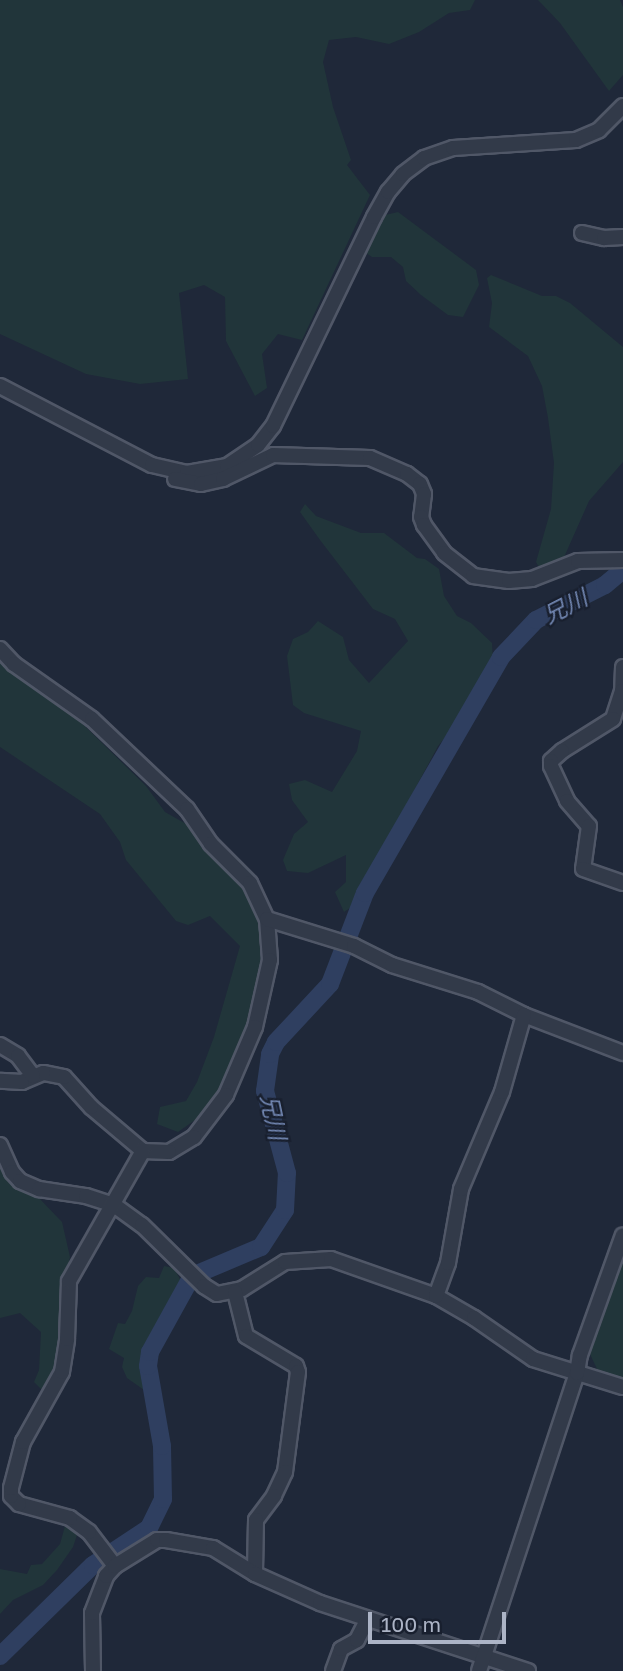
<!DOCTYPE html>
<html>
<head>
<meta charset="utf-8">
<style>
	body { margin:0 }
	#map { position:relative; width:623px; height:1671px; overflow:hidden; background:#1f2839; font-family:"Golos Text","Noto Sans JP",sans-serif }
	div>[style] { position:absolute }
	.green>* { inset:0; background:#21353a }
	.river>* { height:18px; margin:-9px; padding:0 9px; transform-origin:9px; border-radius:9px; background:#2f3f60 }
	.roads { filter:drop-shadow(2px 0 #505767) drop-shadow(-2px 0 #505767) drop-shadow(0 2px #505767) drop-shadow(0 -2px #505767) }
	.minor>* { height:14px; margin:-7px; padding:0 7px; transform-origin:7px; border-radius:7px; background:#323a49 }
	span { translate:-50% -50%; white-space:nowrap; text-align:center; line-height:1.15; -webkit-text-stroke:5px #181f2e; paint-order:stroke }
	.water-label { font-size:23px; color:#7287b2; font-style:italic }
	.scale { position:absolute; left:368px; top:1612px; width:138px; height:32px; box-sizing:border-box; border:4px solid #acb4c6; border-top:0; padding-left:9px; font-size:21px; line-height:24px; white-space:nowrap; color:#acb4c6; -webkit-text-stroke:5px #181f2e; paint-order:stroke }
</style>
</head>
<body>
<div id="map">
	<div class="green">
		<div style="clip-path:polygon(0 0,475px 0,470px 10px,449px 13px,419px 32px,389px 44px,356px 37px,329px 40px,323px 62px,333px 107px,351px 160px,347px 165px,370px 195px,302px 340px,278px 334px,262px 354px,267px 388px,255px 396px,226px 341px,225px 297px,204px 285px,179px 293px,188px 379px,140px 384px,86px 374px,0 334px)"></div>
		<div style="clip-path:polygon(538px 0,620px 0,623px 7px,623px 75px,609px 91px,560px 23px)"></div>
		<div style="clip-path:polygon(398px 212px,476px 270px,479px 285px,463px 317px,448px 315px,421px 295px,406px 281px,403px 267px,391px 257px,372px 257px,366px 253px,367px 237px,381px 216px)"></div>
		<div style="clip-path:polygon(491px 275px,542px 296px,556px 296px,570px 303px,623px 347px,623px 462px,589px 501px,561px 564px,540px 569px,536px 562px,551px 509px,554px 463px,548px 418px,542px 386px,528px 356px,489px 327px,492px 303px,487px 278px)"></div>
		<div style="clip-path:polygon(305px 504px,316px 516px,361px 533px,384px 533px,417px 558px,425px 559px,439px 569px,444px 596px,457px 616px,471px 623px,492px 643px,493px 662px,465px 713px,438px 746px,378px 858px,360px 884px,350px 908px,344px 912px,335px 892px,346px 882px,346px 855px,308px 873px,287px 871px,283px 860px,294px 834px,308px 822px,292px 800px,289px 784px,305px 780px,332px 792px,357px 751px,361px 731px,304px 713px,293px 705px,287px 656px,293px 639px,308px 632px,318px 621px,343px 637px,349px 660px,369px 683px,408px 641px,395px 619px,373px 609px,320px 540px,300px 512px)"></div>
		<div style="clip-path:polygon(0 662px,54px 696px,146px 786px,165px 812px,195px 829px,250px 897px,262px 923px,264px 966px,251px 1026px,224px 1077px,217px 1099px,202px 1115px,178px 1132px,157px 1124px,160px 1107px,186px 1101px,197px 1082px,214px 1037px,240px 946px,210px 916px,188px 925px,176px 921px,126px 860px,120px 842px,100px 814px,0 747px)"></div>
		<div style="clip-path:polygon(0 1163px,11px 1181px,27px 1194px,38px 1197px,62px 1222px,70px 1257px,62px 1296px,62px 1332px,53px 1382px,42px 1390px,34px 1382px,39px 1370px,41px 1332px,20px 1313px,0 1318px)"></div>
		<div style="clip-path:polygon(623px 1253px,623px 1378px,597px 1369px,589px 1352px)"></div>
		<div style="clip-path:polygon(164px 1266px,174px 1268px,181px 1281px,148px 1342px,142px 1364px,147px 1383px,144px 1390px,127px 1378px,122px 1367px,124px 1358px,109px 1349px,118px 1323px,125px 1324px,132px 1311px,138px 1286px,146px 1277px,159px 1278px)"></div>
		<div style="clip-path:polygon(71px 1523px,79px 1529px,73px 1547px,57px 1570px,43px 1585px,13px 1600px,0 1614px,0 1569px,27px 1574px,31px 1565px,42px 1564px,60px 1544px,65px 1526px)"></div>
	</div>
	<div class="river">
		<div style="left:0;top:1656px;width:130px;rotate:-44.4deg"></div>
		<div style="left:93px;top:1565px;width:67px;rotate:-33.5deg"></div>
		<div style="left:149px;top:1528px;width:32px;rotate:-64deg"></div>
		<div style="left:163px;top:1499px;width:53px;rotate:-91.1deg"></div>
		<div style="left:162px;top:1446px;width:81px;rotate:-99.9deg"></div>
		<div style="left:148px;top:1366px;width:14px;rotate:-82deg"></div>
		<div style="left:150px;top:1352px;width:87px;rotate:-61.1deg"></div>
		<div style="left:192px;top:1276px;width:75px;rotate:-22.8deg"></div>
		<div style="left:261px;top:1247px;width:44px;rotate:-57deg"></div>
		<div style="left:285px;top:1210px;width:37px;rotate:-87deg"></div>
		<div style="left:287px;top:1173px;width:85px;rotate:-105deg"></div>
		<div style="left:265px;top:1091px;width:37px;rotate:-82deg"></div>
		<div style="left:270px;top:1054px;width:13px;rotate:-63deg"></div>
		<div style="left:276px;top:1042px;width:79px;rotate:-47deg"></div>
		<div style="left:330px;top:984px;width:97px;rotate:-69deg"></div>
		<div style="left:365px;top:893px;width:272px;rotate:-60deg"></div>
		<div style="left:501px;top:657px;width:51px;rotate:-46.6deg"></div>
		<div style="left:536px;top:620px;width:77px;rotate:-26.9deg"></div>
		<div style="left:605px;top:585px;width:23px;rotate:-40deg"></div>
	</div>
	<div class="roads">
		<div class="minor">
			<div style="left:582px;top:233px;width:23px;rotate:13deg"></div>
			<div style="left:604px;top:238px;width:19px;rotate:-3deg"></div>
			<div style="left:0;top:386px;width:171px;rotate:27.5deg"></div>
			<div style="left:152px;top:465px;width:36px;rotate:13deg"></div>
			<div style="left:187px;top:473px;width:41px;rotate:-9.9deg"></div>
			<div style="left:227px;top:466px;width:37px;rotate:-34deg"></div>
			<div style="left:258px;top:445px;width:24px;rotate:-52deg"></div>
			<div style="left:273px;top:426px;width:232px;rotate:-64.2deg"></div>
			<div style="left:374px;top:217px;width:29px;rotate:-61deg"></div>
			<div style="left:388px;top:192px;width:23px;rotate:-50deg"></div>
			<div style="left:403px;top:174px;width:26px;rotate:-37deg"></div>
			<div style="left:424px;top:158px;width:31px;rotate:-19deg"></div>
			<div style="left:453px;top:148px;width:123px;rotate:-3.7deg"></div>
			<div style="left:576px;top:140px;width:25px;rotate:-23deg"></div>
			<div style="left:599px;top:130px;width:34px;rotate:-45deg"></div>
			<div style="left:175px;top:479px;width:26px;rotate:11deg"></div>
			<div style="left:201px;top:484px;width:23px;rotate:-13deg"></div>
			<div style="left:223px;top:479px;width:55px;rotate:-25.6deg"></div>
			<div style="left:273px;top:455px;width:97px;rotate:1.8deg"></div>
			<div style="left:370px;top:458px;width:40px;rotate:23.4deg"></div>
			<div style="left:407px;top:474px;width:16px;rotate:38deg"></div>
			<div style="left:420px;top:484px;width:11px;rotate:68deg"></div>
			<div style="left:424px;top:494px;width:23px;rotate:97deg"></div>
			<div style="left:421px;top:517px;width:9px;rotate:69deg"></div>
			<div style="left:424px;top:525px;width:34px;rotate:54deg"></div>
			<div style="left:444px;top:553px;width:37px;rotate:38deg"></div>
			<div style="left:473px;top:576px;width:36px;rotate:8deg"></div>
			<div style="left:509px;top:581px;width:23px;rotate:-5deg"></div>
			<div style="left:532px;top:579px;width:49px;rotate:-21.4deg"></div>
			<div style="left:578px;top:561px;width:45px;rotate:-1.3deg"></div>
			<div style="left:0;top:649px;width:21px;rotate:47deg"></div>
			<div style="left:14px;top:664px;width:95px;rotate:35.2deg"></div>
			<div style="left:92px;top:719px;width:131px;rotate:43.5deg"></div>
			<div style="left:187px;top:809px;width:42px;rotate:55.6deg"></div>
			<div style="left:211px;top:844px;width:55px;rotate:45deg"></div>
			<div style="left:250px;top:883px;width:40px;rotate:65deg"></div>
			<div style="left:267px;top:919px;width:41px;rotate:85.8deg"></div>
			<div style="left:270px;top:960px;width:69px;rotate:102.6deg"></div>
			<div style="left:255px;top:1027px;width:74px;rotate:113.1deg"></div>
			<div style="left:226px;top:1095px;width:53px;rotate:127.3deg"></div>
			<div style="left:194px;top:1137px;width:29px;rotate:149deg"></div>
			<div style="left:169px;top:1152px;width:26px;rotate:-178deg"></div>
			<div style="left:143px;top:1151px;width:68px;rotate:-139.8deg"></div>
			<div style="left:91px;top:1107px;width:40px;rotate:-132deg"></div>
			<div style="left:64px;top:1077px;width:21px;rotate:-169deg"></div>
			<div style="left:43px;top:1073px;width:23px;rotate:157deg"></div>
			<div style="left:22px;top:1082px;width:22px;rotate:-177deg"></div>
			<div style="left:623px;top:667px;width:24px;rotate:92deg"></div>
			<div style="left:622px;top:691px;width:29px;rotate:108deg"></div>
			<div style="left:613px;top:719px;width:60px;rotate:147.9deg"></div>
			<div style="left:562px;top:751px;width:15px;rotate:138deg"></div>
			<div style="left:551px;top:761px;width:5px;rotate:90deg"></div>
			<div style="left:551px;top:766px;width:38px;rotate:65deg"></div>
			<div style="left:567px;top:801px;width:33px;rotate:49deg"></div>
			<div style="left:589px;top:826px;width:43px;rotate:97.9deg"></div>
			<div style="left:583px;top:869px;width:42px;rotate:19.3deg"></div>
			<div style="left:267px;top:919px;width:91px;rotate:17.2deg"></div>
			<div style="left:354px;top:946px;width:42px;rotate:26.6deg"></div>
			<div style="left:392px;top:965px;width:90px;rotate:17.4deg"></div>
			<div style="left:478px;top:992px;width:51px;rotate:26.6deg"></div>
			<div style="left:524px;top:1015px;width:106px;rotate:21deg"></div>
			<div style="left:0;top:1045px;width:21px;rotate:31deg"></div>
			<div style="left:18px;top:1056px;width:25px;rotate:53deg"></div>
			<div style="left:0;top:1145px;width:30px;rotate:66deg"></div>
			<div style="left:12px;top:1172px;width:12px;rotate:48deg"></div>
			<div style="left:20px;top:1181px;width:21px;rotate:23deg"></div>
			<div style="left:39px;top:1189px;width:48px;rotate:8.5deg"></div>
			<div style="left:86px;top:1196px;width:29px;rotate:18deg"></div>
			<div style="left:114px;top:1205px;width:34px;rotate:36deg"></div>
			<div style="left:142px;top:1225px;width:87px;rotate:44.5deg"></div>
			<div style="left:204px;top:1286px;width:15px;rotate:32deg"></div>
			<div style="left:217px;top:1294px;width:25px;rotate:-11deg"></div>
			<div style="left:242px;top:1289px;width:51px;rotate:-32.1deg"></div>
			<div style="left:285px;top:1262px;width:46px;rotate:-3.7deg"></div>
			<div style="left:331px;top:1259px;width:111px;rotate:19.4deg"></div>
			<div style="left:436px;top:1296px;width:44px;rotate:30.1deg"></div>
			<div style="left:474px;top:1318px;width:72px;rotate:34.8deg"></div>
			<div style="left:533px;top:1359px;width:94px;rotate:17.3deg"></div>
			<div style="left:235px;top:1292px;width:45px;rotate:76deg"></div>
			<div style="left:246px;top:1336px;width:58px;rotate:31deg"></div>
			<div style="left:296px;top:1366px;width:6px;rotate:72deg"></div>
			<div style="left:298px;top:1372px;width:101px;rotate:97.4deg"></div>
			<div style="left:285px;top:1472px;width:26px;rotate:115deg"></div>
			<div style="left:274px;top:1496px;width:30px;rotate:127deg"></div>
			<div style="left:256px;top:1520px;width:54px;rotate:91.1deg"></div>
			<div style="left:436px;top:1296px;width:35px;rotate:-70deg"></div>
			<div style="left:448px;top:1263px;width:75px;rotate:-80deg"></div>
			<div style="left:461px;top:1189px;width:105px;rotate:-67.1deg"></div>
			<div style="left:502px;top:1092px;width:80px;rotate:-74.1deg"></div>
			<div style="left:115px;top:1566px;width:43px;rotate:-127.4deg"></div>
			<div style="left:89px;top:1532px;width:24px;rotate:-144deg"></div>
			<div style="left:70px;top:1518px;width:53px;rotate:-164.6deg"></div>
			<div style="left:19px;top:1504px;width:11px;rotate:-135deg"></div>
			<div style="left:11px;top:1496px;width:8px;rotate:-90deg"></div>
			<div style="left:11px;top:1488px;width:48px;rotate:-75.4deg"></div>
			<div style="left:23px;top:1442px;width:80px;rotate:-60.9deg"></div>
			<div style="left:62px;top:1372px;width:33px;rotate:-81deg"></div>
			<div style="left:67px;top:1339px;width:58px;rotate:-88deg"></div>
			<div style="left:69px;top:1281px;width:150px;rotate:-60.4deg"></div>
			<div style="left:93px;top:1671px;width:58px;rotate:-91deg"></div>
			<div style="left:92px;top:1613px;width:40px;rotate:-69deg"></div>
			<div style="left:106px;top:1576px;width:13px;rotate:-48deg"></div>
			<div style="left:115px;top:1566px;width:49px;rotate:-31.8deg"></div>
			<div style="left:157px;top:1540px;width:9px"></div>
			<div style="left:166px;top:1540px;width:48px;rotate:9.7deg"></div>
			<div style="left:213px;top:1548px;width:49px;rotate:31.8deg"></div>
			<div style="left:255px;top:1574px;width:71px;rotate:24deg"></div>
			<div style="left:320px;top:1603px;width:219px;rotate:18.1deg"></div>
			<div style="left:333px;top:1671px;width:23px;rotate:-70deg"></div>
			<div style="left:341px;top:1649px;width:18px;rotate:-29deg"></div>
			<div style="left:357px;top:1640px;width:22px;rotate:-63deg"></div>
			<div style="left:479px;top:1671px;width:314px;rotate:-71.8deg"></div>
			<div style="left:577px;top:1373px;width:18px;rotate:-81deg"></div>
			<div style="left:580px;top:1355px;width:127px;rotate:-70.3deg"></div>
		</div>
	</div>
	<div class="water-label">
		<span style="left:565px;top:606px;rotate:-27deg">兄川</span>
		<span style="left:274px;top:1117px;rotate:78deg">兄川</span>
	</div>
	<div class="scale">100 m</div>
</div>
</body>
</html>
